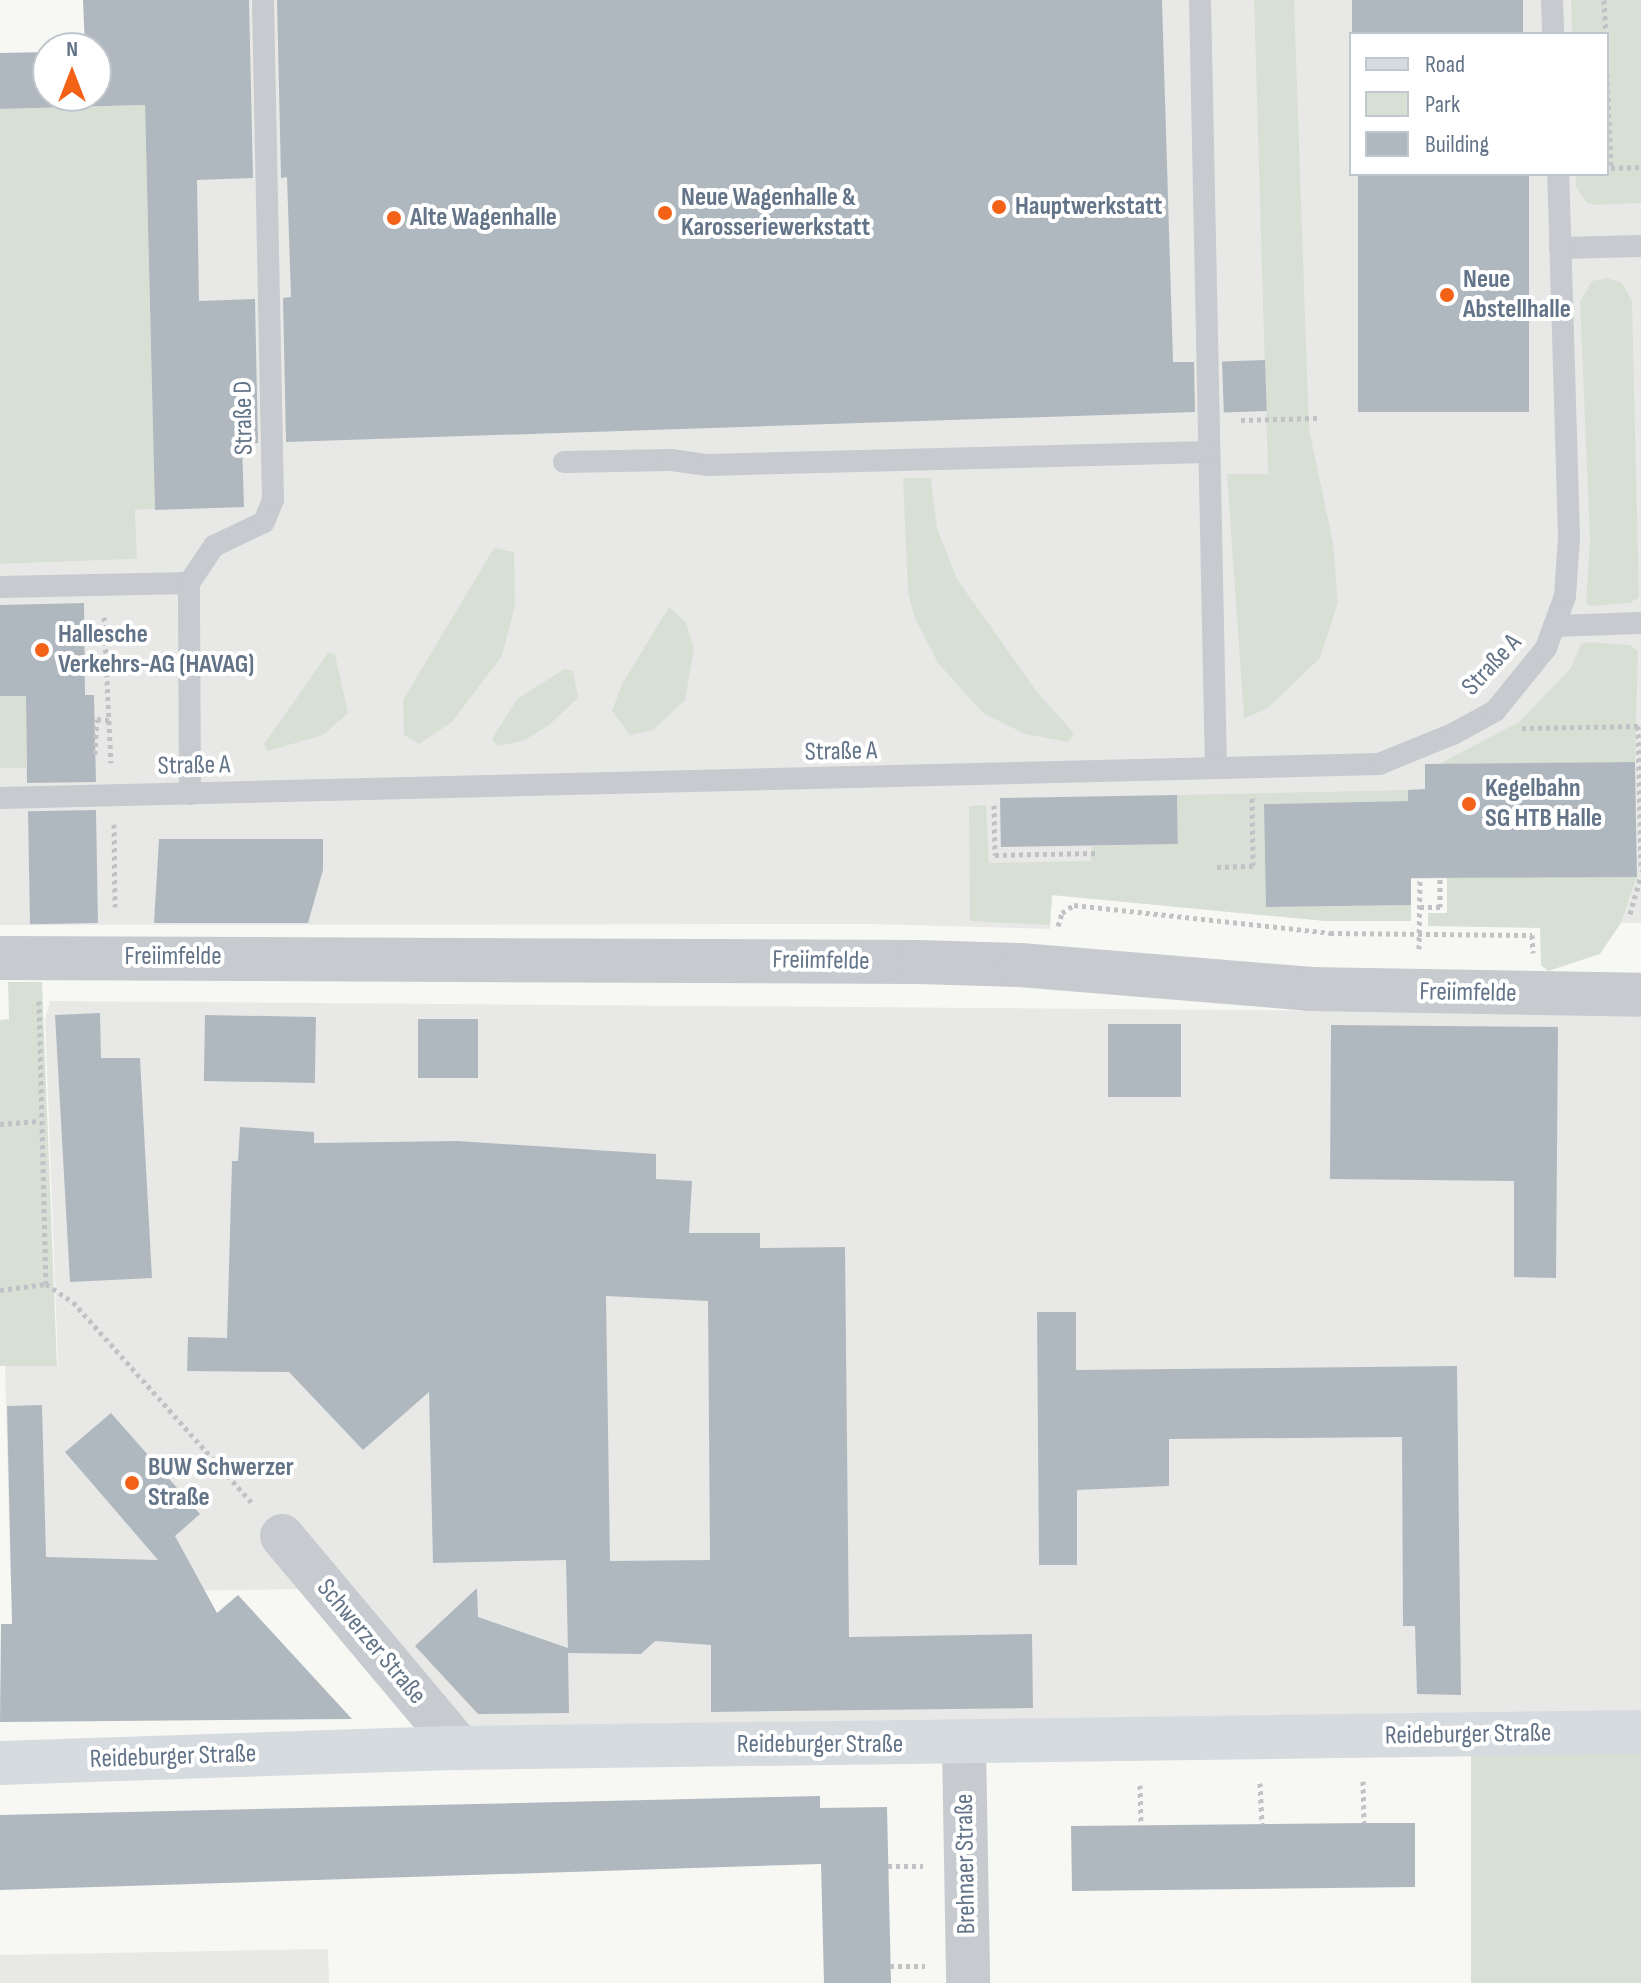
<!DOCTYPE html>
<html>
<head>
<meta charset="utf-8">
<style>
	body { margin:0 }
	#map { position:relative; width:1641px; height:1983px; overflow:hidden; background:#f7f8f4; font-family:"Sofia Sans Condensed",sans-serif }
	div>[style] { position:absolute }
	.built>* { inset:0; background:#e8e9e7 }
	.green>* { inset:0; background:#d8e0d5; transform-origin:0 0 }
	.building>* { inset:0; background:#b0b8bf; transform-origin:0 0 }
	.path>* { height:5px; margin-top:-2.5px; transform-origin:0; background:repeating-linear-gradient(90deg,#c0c2c5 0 4px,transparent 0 8px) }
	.lane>* { height:22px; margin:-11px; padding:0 11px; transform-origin:11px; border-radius:11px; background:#c7cace }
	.street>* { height:44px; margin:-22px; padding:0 22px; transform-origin:22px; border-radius:22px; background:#c7cace }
	.secondary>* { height:44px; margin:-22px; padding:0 22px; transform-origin:22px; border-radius:22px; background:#d6dbe0 }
	.dots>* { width:22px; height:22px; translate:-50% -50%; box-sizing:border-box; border:4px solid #fff; border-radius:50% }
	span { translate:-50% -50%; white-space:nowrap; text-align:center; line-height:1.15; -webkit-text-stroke:8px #fff; paint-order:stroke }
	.poi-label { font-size:26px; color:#637488; font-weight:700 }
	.left { translate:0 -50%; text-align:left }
	.street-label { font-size:26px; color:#637488 }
	.legend { position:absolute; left:1349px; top:32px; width:260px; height:144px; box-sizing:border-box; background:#fff; border:2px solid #c1c7cf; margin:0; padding:10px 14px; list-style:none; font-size:24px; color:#637488 }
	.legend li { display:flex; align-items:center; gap:16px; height:40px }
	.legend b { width:40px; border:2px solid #c1c7cf }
	.north { position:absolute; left:32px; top:32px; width:80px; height:80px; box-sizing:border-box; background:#fff; border:2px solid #c1c7cf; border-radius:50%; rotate:0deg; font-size:22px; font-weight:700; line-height:32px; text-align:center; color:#637488 }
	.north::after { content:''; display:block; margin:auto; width:28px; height:36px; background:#f46217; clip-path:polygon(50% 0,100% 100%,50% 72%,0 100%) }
</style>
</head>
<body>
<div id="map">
	<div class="built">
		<div style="clip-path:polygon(175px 0,1598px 0,1599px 34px,1351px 34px,1351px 174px,1641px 172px,1641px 923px,1621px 923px,1637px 877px,1411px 879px,1411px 921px,1326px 921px,1052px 895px,1050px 929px,870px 924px,0 925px,0 564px,136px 559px,135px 510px,155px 509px,145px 105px,177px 104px)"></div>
		<div style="clip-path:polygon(50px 1001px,1641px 1013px,1641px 1729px,453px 1746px,318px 1589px,11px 1593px,5px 1366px,58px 1364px,45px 1019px)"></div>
		<div style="clip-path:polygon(328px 1949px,329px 1983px,0 1983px,0 1955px)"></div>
	</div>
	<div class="green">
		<div style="clip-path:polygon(1254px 0,1294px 0,1309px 429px,1333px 543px,1338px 603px,1320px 658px,1267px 709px,1244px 718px,1227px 474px,1268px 474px)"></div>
		<div style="clip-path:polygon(1571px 0,1641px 0,1641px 203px,1595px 205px,1587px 203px,1576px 187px,1576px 174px,1607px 174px,1607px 34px,1572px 34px)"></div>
		<div style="clip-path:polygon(145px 105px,155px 509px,135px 510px,137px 559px,0 564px,0 109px)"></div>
		<div style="clip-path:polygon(1607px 278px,1622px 283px,1632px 301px,1639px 597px,1630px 603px,1591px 606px,1586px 603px,1590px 541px,1580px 302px,1592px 281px)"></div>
		<div style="clip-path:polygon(903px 478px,931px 478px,937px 528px,957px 579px,1037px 692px,1074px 733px,1068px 742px,1025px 734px,983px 713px,938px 663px,914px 616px,908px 592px)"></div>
		<div style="clip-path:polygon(494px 548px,514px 552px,515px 605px,502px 656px,452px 722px,419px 744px,404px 735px,403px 700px)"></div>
		<div style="clip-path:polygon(669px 607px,686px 623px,694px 648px,685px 700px,653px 730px,630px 735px,612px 711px,622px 684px)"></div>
		<div style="clip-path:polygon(1589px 642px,1630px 645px,1638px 651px,1635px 762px,1439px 764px,1519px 722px,1571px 668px,1581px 644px)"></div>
		<div style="clip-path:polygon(328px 653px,335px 654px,348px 713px,323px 735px,268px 751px,264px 744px)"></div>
		<div style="clip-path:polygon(564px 669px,573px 671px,578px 698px,549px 725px,523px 741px,497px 746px,492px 739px,517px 699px)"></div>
		<div style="left:0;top:696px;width:26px;height:72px"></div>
		<div style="clip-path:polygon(1408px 790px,1408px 801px,1265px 804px,1266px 907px,1411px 905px,1411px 921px,1326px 921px,1052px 895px,1050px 925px,970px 921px,969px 806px,986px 805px,989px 863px,1091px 861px,1092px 846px,1178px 844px,1177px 795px)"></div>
		<div style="clip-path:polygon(1447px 877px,1637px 877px,1621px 923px,1600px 954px,1548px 971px,1541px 965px,1540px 928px,1428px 926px,1428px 913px,1447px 913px)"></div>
		<div style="clip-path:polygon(8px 982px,42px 982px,57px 1366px,0 1366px,0 1020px,9px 1019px)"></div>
		<div style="left:1641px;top:1735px;width:248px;height:170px;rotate:90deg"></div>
	</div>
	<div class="building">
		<div style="clip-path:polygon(83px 0,249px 0,253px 178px,197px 180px,199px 301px,255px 299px,258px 443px,242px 443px,244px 507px,155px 510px,145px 105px,0 109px,0 53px,48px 52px,48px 96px,96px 96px,96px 48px,85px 48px)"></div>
		<div style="clip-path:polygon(277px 0,1162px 0,1173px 362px,1194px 362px,1195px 412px,286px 442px,283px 298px,291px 297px,287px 177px,281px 178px)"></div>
		<div style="left:1352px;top:0;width:171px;height:34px"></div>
		<div style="left:1358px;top:174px;width:171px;height:238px"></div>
		<div style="left:1265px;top:360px;width:51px;height:43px;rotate:88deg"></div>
		<div style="clip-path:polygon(84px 603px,85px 695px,94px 695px,96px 782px,27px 783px,26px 696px,0 696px,0 605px)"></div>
		<div style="clip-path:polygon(1635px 762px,1637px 877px,1411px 878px,1411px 905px,1266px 907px,1264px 804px,1408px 801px,1408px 790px,1425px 789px,1425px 764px)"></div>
		<div style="left:1177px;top:795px;width:49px;height:177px;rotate:89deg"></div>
		<div style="left:96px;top:810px;width:113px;height:68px;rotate:89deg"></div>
		<div style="clip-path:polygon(159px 839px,323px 839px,323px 870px,308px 923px,154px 923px)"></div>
		<div style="clip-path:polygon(100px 1013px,101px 1058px,140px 1058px,152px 1278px,70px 1282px,55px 1015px)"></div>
		<div style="left:205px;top:1015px;width:111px;height:66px;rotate:1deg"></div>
		<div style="left:418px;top:1019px;width:60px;height:59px"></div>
		<div style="left:1108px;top:1024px;width:73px;height:73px"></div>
		<div style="clip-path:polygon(1331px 1025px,1558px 1027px,1556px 1278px,1514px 1277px,1514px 1181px,1330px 1179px)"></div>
		<div style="clip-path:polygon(evenodd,240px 1127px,314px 1132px,314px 1143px,457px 1141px,656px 1154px,656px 1179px,692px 1181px,689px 1233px,760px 1233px,760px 1248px,845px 1247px,849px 1637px,1032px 1634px,1033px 1708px,711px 1712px,711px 1645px,655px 1641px,641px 1654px,568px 1653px,566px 1560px,433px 1563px,429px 1392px,363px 1450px,289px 1372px,187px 1371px,188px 1337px,227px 1338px,232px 1161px,238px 1161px,240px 1127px,606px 1296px,708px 1301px,710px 1560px,610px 1561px,606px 1296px)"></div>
		<div style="clip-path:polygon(1037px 1312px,1076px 1312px,1076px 1370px,1457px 1366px,1461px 1695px,1417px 1694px,1415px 1626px,1403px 1626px,1402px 1437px,1169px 1439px,1169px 1486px,1077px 1490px,1077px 1565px,1039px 1565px)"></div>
		<div style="clip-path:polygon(42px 1405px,46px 1557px,158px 1560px,65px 1452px,111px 1413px,200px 1514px,175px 1536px,217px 1613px,238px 1595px,352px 1719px,0 1722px,1px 1624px,12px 1624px,7px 1406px)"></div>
		<div style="clip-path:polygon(477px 1588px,478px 1617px,568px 1648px,569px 1713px,478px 1714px,415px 1646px)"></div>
		<div style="clip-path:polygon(820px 1796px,820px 1808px,887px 1807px,891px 1983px,824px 1983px,821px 1864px,0 1890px,0 1815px)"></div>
		<div style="clip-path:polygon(1364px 1823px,1415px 1823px,1415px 1887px,1072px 1891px,1071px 1826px)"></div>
	</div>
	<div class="path">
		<div style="left:1604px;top:0;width:34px;rotate:87deg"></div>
		<div style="left:1607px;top:74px;width:94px;rotate:87.6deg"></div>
		<div style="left:1611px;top:168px;width:30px;rotate:-2deg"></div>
		<div style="left:1241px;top:420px;width:77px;rotate:-1.5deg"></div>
		<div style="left:104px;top:617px;width:146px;rotate:87.3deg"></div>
		<div style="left:1638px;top:726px;width:145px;rotate:88.8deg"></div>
		<div style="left:1522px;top:728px;width:118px;rotate:-1deg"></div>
		<div style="left:95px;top:754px;width:35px;rotate:-87deg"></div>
		<div style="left:97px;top:719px;width:12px;rotate:5deg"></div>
		<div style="left:994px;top:805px;width:50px;rotate:88.9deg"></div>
		<div style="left:995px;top:855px;width:104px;rotate:-1.1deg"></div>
		<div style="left:114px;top:824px;width:83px;rotate:89.3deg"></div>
		<div style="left:1217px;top:867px;width:36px;rotate:-2deg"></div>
		<div style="left:1253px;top:866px;width:70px;rotate:-90.8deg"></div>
		<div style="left:1420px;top:907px;width:20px"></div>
		<div style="left:1440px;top:907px;width:30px;rotate:-90deg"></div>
		<div style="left:1630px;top:914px;width:40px;rotate:-74deg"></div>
		<div style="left:1058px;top:926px;width:14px;rotate:-73deg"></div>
		<div style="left:1062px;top:913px;width:14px;rotate:-34deg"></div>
		<div style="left:1074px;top:905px;width:258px;rotate:6.2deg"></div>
		<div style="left:1330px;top:933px;width:202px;rotate:0.6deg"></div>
		<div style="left:1532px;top:935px;width:18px;rotate:87deg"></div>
		<div style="left:1419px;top:949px;width:71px;rotate:-89.2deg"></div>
		<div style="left:39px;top:1001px;width:283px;rotate:88.6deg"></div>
		<div style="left:0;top:1124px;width:40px;rotate:-4.3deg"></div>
		<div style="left:0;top:1290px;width:46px;rotate:-7.4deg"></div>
		<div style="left:46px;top:1284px;width:32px;rotate:34deg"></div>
		<div style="left:73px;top:1302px;width:272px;rotate:48.3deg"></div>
		<div style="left:1363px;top:1781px;width:42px;rotate:88.6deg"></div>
		<div style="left:1260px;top:1783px;width:41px;rotate:87.2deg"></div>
		<div style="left:1140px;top:1785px;width:40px;rotate:88.6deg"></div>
		<div style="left:888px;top:1866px;width:35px"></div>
		<div style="left:890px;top:1966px;width:35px"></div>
	</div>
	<div class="lane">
		<div style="left:1200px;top:0;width:768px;rotate:88.81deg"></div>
		<div style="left:1552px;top:0;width:34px;rotate:88deg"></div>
		<div style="left:1560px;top:248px;width:81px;rotate:-1.4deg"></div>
		<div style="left:564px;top:462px;width:107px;rotate:-1.1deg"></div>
		<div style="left:671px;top:460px;width:37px;rotate:8deg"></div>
		<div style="left:708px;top:465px;width:499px;rotate:-1.5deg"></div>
		<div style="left:0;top:587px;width:189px;rotate:-1.2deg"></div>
		<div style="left:1554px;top:626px;width:87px;rotate:-2deg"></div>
		<div style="left:190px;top:794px;width:211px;rotate:-90.3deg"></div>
		<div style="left:189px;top:583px;width:45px;rotate:-56deg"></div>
		<div style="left:214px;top:546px;width:55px;rotate:-25.6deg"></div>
		<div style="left:264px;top:522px;width:24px;rotate:-68deg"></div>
		<div style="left:273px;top:500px;width:500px;rotate:-91.15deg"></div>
		<div style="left:0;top:798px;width:1379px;rotate:-1.41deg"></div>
		<div style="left:1379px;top:764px;width:80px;rotate:-22.1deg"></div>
		<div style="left:1453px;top:734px;width:48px;rotate:-28.7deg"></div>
		<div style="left:1495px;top:711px;width:81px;rotate:-51deg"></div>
		<div style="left:1546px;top:648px;width:55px;rotate:-69.9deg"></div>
		<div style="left:1565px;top:596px;width:59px;rotate:-86.1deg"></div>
		<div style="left:1569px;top:537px;width:363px;rotate:-91.7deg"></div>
	</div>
	<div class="street">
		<div style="left:0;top:958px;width:918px;rotate:0.25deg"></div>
		<div style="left:918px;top:962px;width:102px;rotate:1.7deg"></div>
		<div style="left:1020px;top:965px;width:290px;rotate:4.7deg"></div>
		<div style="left:1309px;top:989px;width:332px;rotate:1deg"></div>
		<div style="left:282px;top:1536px;width:277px;rotate:50deg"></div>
		<div style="left:964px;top:1744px;width:239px;rotate:89deg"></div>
	</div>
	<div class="secondary">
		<div style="left:0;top:1763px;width:460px;rotate:-1.9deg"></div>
		<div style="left:460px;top:1748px;width:1181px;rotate:-0.78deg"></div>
	</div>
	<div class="dots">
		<div style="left:999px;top:207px;background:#f46217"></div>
		<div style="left:665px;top:213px;background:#f46217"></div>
		<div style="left:394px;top:218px;background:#f46217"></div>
		<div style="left:1447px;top:295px;background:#f46217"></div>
		<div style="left:42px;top:650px;background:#f46217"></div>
		<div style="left:1469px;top:804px;background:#f46217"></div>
		<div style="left:132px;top:1483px;background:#f46217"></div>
	</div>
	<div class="poi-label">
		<span class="left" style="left:681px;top:213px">Neue Wagenhalle &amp;<br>Karosseriewerkstatt</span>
		<span class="left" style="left:1015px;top:207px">Hauptwerkstatt</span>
		<span class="left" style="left:410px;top:218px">Alte Wagenhalle</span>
		<span class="left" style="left:1463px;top:295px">Neue<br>Abstellhalle</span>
		<span class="left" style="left:58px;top:650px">Hallesche<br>Verkehrs-AG (HAVAG)</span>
		<span class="left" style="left:1485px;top:804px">Kegelbahn<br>SG HTB Halle</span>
		<span class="left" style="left:148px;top:1483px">BUW Schwerzer<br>Straße</span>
	</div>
	<div class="street-label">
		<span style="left:244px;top:418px;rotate:-91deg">Straße D</span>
		<span style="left:1492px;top:665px;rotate:-47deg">Straße A</span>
		<span style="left:841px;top:752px;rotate:-1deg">Straße A</span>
		<span style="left:194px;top:766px;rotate:-1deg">Straße A</span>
		<span style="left:173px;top:957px">Freiimfelde</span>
		<span style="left:821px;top:961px;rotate:1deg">Freiimfelde</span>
		<span style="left:1468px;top:993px;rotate:1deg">Freiimfelde</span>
		<span style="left:371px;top:1642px;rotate:50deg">Schwerzer Straße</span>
		<span style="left:1468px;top:1735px;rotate:-1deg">Reideburger Straße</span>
		<span style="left:820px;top:1745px">Reideburger Straße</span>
		<span style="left:173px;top:1757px;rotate:-2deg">Reideburger Straße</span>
		<span style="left:966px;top:1864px;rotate:-91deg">Brehnaer Straße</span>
	</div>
	<ul class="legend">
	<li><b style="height:10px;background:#d6dbe0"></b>Road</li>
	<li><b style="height:22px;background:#d8e0d5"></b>Park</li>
	<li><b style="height:22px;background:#b0b8bf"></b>Building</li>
	</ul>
	<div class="north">N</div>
</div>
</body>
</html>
